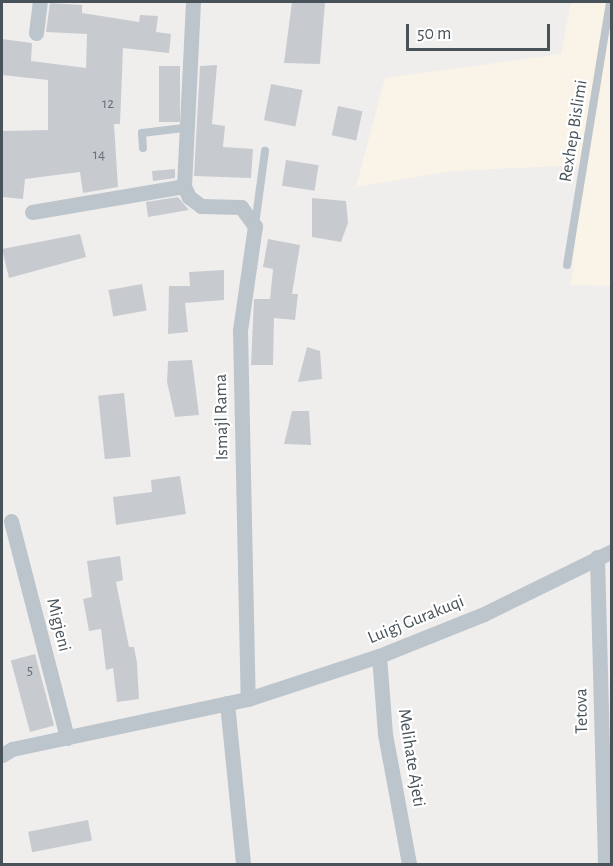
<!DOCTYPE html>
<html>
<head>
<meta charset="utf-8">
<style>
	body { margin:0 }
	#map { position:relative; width:613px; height:866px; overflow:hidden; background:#f0eded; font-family:"Alegreya Sans",sans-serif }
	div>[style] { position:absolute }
	.commercial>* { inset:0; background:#faf3e7 }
	.building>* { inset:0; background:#c7cbd0; transform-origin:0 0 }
	.lane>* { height:8px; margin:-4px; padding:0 4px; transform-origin:4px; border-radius:4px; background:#bcc5cb }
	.street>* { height:15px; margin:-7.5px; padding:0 7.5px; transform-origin:7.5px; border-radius:7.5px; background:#bcc5cb }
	span { translate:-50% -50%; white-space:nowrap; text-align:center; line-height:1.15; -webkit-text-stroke:4.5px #fff; paint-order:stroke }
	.number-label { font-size:15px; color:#677077 }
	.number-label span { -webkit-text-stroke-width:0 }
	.street-label { font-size:18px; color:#475259 }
	.frame { position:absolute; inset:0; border:3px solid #475259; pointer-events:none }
	.scale { position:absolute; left:406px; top:24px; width:144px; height:27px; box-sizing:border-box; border:3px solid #475259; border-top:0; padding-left:8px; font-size:18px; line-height:21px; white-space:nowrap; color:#475259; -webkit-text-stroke:4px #fff; paint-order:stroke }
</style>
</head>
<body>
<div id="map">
	<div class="commercial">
		<div style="clip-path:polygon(571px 2px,611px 2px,611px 286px,571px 285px,583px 165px,453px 171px,356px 187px,385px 78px,561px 54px)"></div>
	</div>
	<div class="building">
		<div style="clip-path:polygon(292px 2px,325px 2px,320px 64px,284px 63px)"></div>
		<div style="clip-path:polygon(50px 3px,82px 5px,82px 13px,139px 22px,140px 15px,158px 16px,156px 32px,171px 34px,169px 53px,123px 48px,120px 124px,114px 124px,118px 187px,83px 193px,80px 172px,25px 179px,23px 199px,2px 197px,2px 131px,48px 130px,48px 80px,2px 75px,2px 39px,32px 43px,31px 61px,86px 68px,87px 34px,46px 32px)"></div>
		<div style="clip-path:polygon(217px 65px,212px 124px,225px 126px,223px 147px,253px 149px,251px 178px,194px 176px,200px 66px)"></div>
		<div style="left:159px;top:66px;width:21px;height:56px"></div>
		<div style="left:271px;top:84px;width:32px;height:37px;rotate:11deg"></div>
		<div style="left:338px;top:106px;width:25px;height:30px;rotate:12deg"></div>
		<div style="left:286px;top:160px;width:33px;height:26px;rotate:9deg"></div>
		<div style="clip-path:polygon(175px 169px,175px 178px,153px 181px,152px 171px)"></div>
		<div style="clip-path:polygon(178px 197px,189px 210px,148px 217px,146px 202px)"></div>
		<div style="clip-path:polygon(312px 198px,346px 201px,348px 223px,341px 242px,312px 237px)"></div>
		<div style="clip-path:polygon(80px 234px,86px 257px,9px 278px,2px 249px)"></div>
		<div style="clip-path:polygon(268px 239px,300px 245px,292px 294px,298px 294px,295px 320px,274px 318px,273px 365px,251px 365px,254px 299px,270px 299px,273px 269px,263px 267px)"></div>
		<div style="clip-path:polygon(224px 270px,224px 300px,185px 303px,188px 332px,168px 334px,169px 286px,190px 286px,189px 272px)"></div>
		<div style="left:142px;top:284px;width:27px;height:34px;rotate:80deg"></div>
		<div style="clip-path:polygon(307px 347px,320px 351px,322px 379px,298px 382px)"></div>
		<div style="clip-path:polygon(192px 360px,199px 415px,175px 417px,167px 382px,168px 361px)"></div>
		<div style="left:124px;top:393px;width:64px;height:26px;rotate:84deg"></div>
		<div style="clip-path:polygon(292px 411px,309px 411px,311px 445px,284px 444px)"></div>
		<div style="clip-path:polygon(180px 476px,186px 514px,116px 525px,113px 497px,152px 492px,151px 480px)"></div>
		<div style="clip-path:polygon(120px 556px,123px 580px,116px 582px,129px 647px,134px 647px,137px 663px,139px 699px,117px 702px,113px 668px,106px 670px,101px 629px,89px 631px,83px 599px,92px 597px,87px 561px)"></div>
		<div style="left:35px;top:654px;width:74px;height:25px;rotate:75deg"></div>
		<div style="left:88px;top:820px;width:21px;height:61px;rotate:79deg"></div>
	</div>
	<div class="lane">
		<div style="left:143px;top:148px;width:15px;rotate:-94deg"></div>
		<div style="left:142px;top:133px;width:42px;rotate:-6.8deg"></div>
		<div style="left:255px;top:225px;width:75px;rotate:-82.3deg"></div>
		<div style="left:567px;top:265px;width:266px;rotate:-80.7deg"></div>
	</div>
	<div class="street">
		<div style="left:193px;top:2px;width:184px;rotate:92.8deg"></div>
		<div style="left:184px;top:186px;width:12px;rotate:66deg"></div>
		<div style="left:189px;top:197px;width:15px;rotate:37deg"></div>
		<div style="left:201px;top:206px;width:40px;rotate:1.4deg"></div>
		<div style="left:241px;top:207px;width:24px;rotate:54deg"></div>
		<div style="left:255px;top:226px;width:105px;rotate:98.2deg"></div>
		<div style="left:240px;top:330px;width:369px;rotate:88.8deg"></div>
		<div style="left:36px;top:33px;width:31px;rotate:-83deg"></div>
		<div style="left:32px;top:212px;width:154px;rotate:-9.7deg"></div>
		<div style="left:11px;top:521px;width:224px;rotate:75.5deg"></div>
		<div style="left:597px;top:557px;width:307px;rotate:88.5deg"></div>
		<div style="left:379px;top:656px;width:78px;rotate:85.6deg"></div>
		<div style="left:385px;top:734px;width:132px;rotate:79.5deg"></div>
		<div style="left:227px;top:703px;width:162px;rotate:84.3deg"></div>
		<div style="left:2px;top:755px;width:12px;rotate:-31deg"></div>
		<div style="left:12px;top:749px;width:241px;rotate:-12deg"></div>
		<div style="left:248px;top:699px;width:138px;rotate:-18.2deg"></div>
		<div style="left:379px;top:656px;width:113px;rotate:-21.8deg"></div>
		<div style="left:484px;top:614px;width:143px;rotate:-26.2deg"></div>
	</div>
	<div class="number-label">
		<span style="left:108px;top:104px">12</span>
		<span style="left:99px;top:155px">14</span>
		<span style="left:30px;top:671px">5</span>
	</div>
	<div class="street-label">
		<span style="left:574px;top:131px;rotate:-81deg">Rexhep Bislimi</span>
		<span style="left:222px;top:417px;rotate:-91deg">Ismajl Rama</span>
		<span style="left:416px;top:620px;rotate:-22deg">Luigj Gurakuqi</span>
		<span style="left:58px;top:625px;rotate:76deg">Migjeni</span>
		<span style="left:582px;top:711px;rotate:-91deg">Tetova</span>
		<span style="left:411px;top:758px;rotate:81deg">Melihate Ajeti</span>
	</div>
	<div class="frame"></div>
	<div class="scale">50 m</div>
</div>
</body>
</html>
